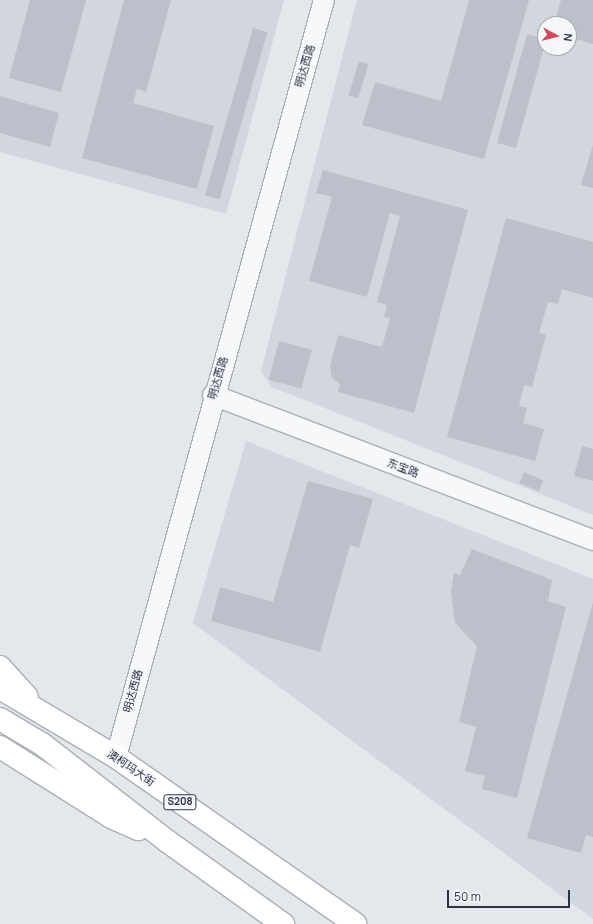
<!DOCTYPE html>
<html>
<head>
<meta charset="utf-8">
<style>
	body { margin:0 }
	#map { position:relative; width:593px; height:924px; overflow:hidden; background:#e4e7ec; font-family:Manrope,"Noto Sans SC",sans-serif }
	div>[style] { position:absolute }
	.built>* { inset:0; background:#d2d6de }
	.building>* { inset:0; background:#bbc0ca; transform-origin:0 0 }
	.roads { filter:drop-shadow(1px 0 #a9aeb7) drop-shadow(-1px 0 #a9aeb7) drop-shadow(0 1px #a9aeb7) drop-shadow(0 -1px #a9aeb7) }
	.minor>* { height:20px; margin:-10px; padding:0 10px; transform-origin:10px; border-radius:10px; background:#f7f8fa }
	.major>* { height:22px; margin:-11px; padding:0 11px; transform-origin:11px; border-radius:11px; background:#fff }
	span { translate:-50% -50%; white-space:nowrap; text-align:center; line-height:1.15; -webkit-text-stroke:3.5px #f4f6f9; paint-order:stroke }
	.shield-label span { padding:1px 3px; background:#f4f6f9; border:1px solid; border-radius:3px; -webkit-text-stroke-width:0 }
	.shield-label { font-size:10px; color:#2b3445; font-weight:700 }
	.street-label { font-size:11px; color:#2b3445 }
	.north { position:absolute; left:537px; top:16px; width:40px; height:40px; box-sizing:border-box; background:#f4f6f9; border:1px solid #a4a8b1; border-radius:50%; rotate:97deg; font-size:11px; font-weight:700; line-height:16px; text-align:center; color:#2b3445 }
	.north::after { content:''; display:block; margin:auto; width:14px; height:18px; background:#d1495b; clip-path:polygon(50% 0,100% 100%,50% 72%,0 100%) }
	.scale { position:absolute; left:447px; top:890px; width:123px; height:18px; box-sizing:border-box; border:2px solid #2b3445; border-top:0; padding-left:5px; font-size:12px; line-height:14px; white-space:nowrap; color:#2b3445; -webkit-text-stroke:3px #f4f6f9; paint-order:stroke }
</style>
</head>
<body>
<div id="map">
	<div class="built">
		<div style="clip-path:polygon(0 0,284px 0,226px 214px,0 152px)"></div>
		<div style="clip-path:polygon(evenodd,357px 0,593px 0,593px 515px,272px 387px,261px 371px,357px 0,545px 24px,569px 24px,569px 48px,545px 48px,545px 24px)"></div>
		<div style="clip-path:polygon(246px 441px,593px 579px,593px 919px,193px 623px)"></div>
	</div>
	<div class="building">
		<div style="clip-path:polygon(30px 0,86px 0,61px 92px,9px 78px)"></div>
		<div style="clip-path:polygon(124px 0,171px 0,146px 92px,137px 89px,133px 103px,214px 126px,197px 189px,82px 158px)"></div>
		<div style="clip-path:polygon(469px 0,529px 0,484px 159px,362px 125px,375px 82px,441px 101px)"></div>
		<div style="clip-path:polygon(561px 0,593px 0,593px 44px,569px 37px,569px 24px,554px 24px)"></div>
		<div style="left:253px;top:28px;width:15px;height:174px;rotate:16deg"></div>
		<div style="clip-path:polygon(527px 34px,545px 39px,545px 44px,516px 148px,497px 143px)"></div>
		<div style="left:359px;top:61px;width:10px;height:36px;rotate:17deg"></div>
		<div style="clip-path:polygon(0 96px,59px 113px,50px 147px,0 133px)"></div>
		<div style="clip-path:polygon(593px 145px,593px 188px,581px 185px)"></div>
		<div style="clip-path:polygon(323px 170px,468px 210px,414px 413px,338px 392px,340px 384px,332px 378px,330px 366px,338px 335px,382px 347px,390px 318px,384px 317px,387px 305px,377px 302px,400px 216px,390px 213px,367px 297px,309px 281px,332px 197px,316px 193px)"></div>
		<div style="clip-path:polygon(506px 218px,593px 242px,593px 298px,562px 289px,558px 304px,548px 302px,539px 333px,546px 335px,532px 387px,524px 385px,519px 406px,527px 408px,523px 423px,544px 429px,535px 461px,447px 437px)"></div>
		<div style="left:279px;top:341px;width:34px;height:40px;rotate:15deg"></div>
		<div style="clip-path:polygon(582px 446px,593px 449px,593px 481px,574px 476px)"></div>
		<div style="left:524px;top:472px;width:21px;height:12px;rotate:23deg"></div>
		<div style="clip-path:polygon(308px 481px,373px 499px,359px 548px,350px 545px,320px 652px,211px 621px,220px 587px,273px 602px)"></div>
		<div style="clip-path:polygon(472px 549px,552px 580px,548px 601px,566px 607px,517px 798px,482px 789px,485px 776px,465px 771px,476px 727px,459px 722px,477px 646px,455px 623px,451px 592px,454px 573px,460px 575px)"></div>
		<div style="clip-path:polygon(593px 602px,593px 837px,586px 835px,581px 853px,527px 838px)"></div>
	</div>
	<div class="roads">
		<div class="minor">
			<div style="left:213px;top:395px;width:407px;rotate:20.9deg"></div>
			<div style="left:116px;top:757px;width:785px;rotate:-74.64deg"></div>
		</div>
		<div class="major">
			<div style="left:0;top:667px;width:40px;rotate:48deg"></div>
			<div style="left:0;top:688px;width:135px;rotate:30.7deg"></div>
			<div style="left:116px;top:757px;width:292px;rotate:34.9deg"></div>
			<div style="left:0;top:719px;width:49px;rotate:30.8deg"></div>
			<div style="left:42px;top:744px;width:158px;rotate:37.8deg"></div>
			<div style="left:167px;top:841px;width:143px;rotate:35.6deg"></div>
			<div style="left:0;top:747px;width:131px;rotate:32.2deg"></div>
			<div style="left:111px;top:817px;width:30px;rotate:24deg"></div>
		</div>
	</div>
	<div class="shield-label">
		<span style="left:180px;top:802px">S208</span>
	</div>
	<div class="street-label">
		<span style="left:305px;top:66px;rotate:-74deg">明达西路</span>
		<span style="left:218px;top:378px;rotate:-74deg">明达西路</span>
		<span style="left:403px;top:468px;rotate:21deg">东宝路</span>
		<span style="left:133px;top:691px;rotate:-75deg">明达西路</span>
		<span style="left:131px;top:768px;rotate:34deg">澳柯玛大街</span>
	</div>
	<div class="north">N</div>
	<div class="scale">50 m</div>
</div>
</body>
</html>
